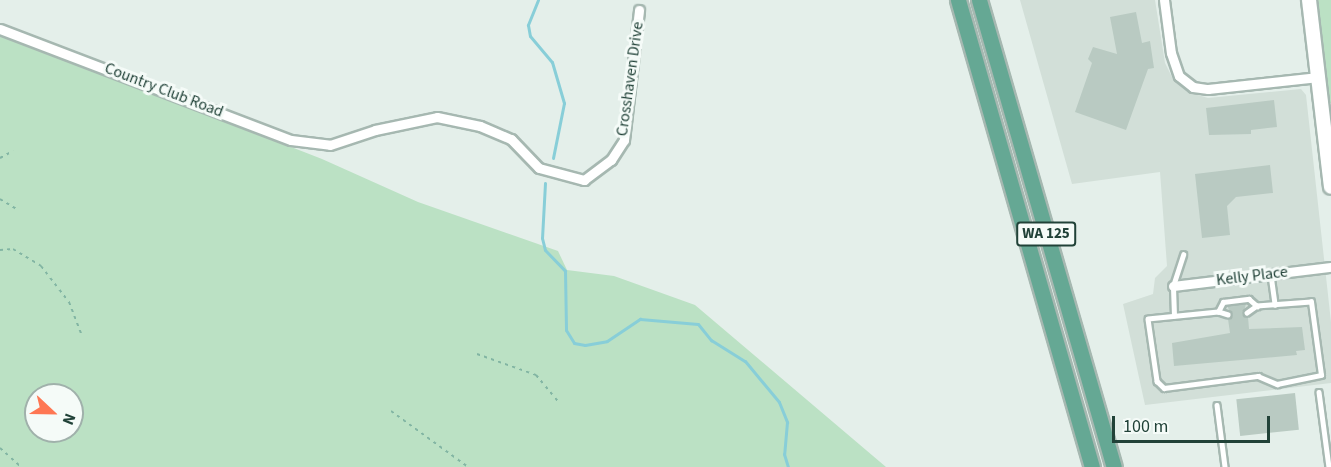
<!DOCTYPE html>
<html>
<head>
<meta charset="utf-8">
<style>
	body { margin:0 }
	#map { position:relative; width:1331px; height:467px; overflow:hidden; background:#e4efea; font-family:"Source Sans 3",sans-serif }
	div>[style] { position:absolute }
	.built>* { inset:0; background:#d2dfd8 }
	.green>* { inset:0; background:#bbe1c4 }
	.stream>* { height:3px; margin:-1.5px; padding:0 1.5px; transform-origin:1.5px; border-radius:1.5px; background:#88ced8 }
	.building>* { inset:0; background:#b9cac2; transform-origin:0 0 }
	.path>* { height:2px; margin-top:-1px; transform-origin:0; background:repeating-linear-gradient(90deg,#82b5a3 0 3px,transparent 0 7.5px) }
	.roads { filter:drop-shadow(2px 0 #a6b8b1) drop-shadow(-2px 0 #a6b8b1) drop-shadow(0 2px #a6b8b1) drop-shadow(0 -2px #a6b8b1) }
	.lane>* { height:4.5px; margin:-2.25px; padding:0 2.25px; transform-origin:2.25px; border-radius:2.25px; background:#fff }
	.street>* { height:9px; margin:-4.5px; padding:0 4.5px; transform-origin:4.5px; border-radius:4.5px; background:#fff }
	.secondary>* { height:14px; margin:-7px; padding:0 7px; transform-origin:7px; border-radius:7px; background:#fff }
	.primary>* { height:15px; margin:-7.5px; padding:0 7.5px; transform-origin:7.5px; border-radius:7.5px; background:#65a894 }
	span { translate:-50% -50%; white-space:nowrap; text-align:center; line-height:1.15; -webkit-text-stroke:6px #f5fbf8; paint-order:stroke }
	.shield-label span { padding:2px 4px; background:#f5fbf8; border:2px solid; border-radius:4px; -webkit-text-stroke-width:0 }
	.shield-label { font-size:15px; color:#214238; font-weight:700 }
	.street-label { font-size:16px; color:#214238 }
	.north { position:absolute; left:24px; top:383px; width:60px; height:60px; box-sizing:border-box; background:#f5fbf8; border:2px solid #a0b1ab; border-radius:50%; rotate:112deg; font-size:16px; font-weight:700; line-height:24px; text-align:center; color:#214238 }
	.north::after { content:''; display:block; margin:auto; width:21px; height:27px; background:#fe7753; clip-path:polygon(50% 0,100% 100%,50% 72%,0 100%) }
	.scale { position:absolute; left:1112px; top:416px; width:158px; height:27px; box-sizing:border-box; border:3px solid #214238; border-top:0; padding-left:8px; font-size:18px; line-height:21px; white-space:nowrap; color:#214238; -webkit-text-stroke:4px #f5fbf8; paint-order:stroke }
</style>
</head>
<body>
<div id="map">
	<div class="built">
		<div style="clip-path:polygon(1020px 0,1155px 0,1165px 63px,1174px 81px,1191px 93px,1208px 98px,1301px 89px,1306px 95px,1331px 322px,1331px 383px,1145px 405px,1123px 304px,1153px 294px,1155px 278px,1167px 266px,1160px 172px,1072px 184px)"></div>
	</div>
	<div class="green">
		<div style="clip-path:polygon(1309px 0,1331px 0,1331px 103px,1321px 104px)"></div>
		<div style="clip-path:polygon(evenodd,0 34px,322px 159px,418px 202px,558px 251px,567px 270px,614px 276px,695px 305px,886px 467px,0 467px,0 34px,36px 395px,72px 395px,72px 431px,36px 431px,36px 395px)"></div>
	</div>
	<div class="stream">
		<div style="left:538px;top:0;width:27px;rotate:112deg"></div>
		<div style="left:528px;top:25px;width:11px;rotate:80deg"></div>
		<div style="left:530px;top:36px;width:34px;rotate:50deg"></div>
		<div style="left:552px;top:62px;width:43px;rotate:73.7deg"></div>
		<div style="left:564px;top:103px;width:56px;rotate:101.3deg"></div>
		<div style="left:545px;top:183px;width:55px;rotate:93.1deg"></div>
		<div style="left:542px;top:238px;width:12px;rotate:76deg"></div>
		<div style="left:545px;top:250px;width:29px;rotate:46deg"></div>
		<div style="left:565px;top:271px;width:59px;rotate:89deg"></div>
		<div style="left:566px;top:330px;width:15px;rotate:58deg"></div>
		<div style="left:574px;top:343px;width:11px;rotate:10deg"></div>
		<div style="left:585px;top:345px;width:22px;rotate:-10deg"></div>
		<div style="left:607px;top:341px;width:40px;rotate:-34deg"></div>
		<div style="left:640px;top:319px;width:58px;rotate:4.9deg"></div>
		<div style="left:698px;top:324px;width:21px;rotate:51deg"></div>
		<div style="left:711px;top:340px;width:40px;rotate:32deg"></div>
		<div style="left:745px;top:361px;width:53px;rotate:50.3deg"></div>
		<div style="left:779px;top:402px;width:22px;rotate:68deg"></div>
		<div style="left:787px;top:422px;width:32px;rotate:95deg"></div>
		<div style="left:784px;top:454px;width:14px;rotate:73deg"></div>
	</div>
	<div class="building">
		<div style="clip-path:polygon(1136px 12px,1142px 43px,1150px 41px,1154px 68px,1148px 69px,1126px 130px,1075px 112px,1092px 63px,1088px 59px,1093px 47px,1117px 54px,1110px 17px)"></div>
		<div style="clip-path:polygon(1274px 100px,1277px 127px,1251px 130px,1251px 134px,1209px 135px,1206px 108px)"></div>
		<div style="clip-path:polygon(1270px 165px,1273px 193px,1236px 197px,1227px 206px,1230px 235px,1202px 238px,1195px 174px)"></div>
		<div style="clip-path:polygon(1246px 304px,1243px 314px,1248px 317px,1249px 329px,1302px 327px,1305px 350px,1296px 351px,1297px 355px,1174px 366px,1172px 343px,1230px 333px,1228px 319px,1232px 315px,1227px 306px)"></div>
		<div style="left:1295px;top:393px;width:37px;height:59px;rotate:84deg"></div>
	</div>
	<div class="path">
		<div style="left:0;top:158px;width:15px;rotate:-28deg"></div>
		<div style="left:0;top:199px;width:21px;rotate:31deg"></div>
		<div style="left:0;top:250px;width:13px;rotate:-4deg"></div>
		<div style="left:13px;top:249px;width:33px;rotate:31deg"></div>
		<div style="left:41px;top:266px;width:46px;rotate:52.1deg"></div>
		<div style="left:69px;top:302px;width:36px;rotate:69deg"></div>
		<div style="left:477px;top:354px;width:63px;rotate:19.6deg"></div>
		<div style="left:536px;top:375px;width:34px;rotate:50deg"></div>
		<div style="left:391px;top:411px;width:95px;rotate:36deg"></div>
		<div style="left:0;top:448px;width:28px;rotate:42deg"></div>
	</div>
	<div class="roads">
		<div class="lane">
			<div style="left:1271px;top:275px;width:30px;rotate:82deg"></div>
			<div style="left:1218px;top:312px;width:11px;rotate:-63deg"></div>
			<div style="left:1223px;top:302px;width:26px;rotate:-7deg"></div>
			<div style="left:1249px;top:299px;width:11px;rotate:41deg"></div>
			<div style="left:1228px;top:315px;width:10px;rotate:-163deg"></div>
			<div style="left:1218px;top:312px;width:70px;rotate:174.3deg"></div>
			<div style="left:1148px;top:319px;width:63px;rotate:81.7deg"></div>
			<div style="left:1157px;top:381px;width:10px;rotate:45deg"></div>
			<div style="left:1164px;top:388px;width:95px;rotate:-7.3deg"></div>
			<div style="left:1258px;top:376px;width:21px;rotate:23deg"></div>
			<div style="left:1277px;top:384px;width:45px;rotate:-11.6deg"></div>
			<div style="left:1321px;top:375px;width:74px;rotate:-97.8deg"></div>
			<div style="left:1311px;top:302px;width:54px;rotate:175.8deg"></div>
			<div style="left:1257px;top:306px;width:12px;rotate:145deg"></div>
			<div style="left:1174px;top:316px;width:30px;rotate:-92deg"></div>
			<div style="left:1173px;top:286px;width:33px;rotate:-72deg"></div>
			<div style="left:1319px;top:392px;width:76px;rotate:82.4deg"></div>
			<div style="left:1217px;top:405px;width:63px;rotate:82.6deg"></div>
		</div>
		<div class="street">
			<div style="left:1164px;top:0;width:53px;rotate:82.5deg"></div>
			<div style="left:1171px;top:53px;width:24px;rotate:71deg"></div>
			<div style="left:1179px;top:76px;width:18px;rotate:38deg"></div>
			<div style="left:1193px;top:87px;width:15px;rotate:8deg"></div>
			<div style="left:1208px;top:89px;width:111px;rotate:-6.2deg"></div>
			<div style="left:0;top:29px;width:311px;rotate:20.9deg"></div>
			<div style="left:291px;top:140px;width:39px;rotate:7deg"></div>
			<div style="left:330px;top:145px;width:47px;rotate:-18.4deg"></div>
			<div style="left:375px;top:130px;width:63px;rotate:-11.8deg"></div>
			<div style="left:437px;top:117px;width:44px;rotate:11.8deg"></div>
			<div style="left:480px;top:126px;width:34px;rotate:23deg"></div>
			<div style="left:511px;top:139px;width:40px;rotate:46deg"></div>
			<div style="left:539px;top:168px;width:47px;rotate:14.9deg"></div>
			<div style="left:584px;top:180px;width:34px;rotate:-37deg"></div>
			<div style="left:611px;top:160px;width:24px;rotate:-57deg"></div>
			<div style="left:624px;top:140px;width:131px;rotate:-83.4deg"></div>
			<div style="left:1173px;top:286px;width:159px;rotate:-6.9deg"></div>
		</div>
		<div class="secondary">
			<div style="left:1309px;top:0;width:188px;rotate:83.3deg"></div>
		</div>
		<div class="primary">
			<div style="left:958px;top:0;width:486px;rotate:74deg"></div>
			<div style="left:979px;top:0;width:486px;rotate:73.9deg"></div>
		</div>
	</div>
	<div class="shield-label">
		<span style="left:1046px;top:234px">WA 125</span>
	</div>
	<div class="street-label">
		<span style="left:630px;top:79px;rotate:-82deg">Crosshaven Drive</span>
		<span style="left:164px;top:90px;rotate:21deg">Country Club Road</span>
		<span style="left:1252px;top:276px;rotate:-7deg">Kelly Place</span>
	</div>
	<div class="north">N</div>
	<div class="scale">100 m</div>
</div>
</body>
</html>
